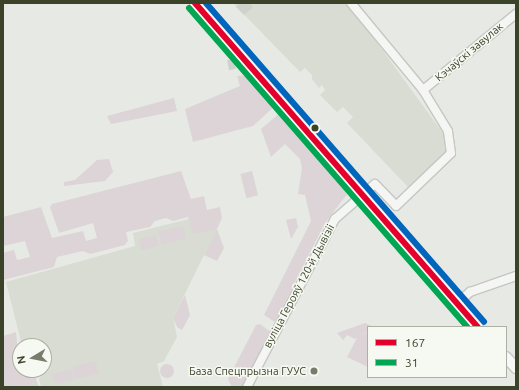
<!DOCTYPE html>
<html>
<head>
<meta charset="utf-8">
<style>
	body { margin:0 }
	#map { position:relative; width:519px; height:390px; overflow:hidden; background:#e7e9e4; font-family:Ubuntu,sans-serif }
	div>[style] { position:absolute }
	.built>* { inset:0; background:#d8dcd2 }
	.green>* { inset:0; background:#ddd4d7; transform-origin:0 0 }
	.round { border-radius:50% }
	.building>* { inset:0; background:#cfd1cc; transform-origin:0 0 }
	.roads { filter:drop-shadow(1px 0 #c5c7c2) drop-shadow(-1px 0 #c5c7c2) drop-shadow(0 1px #c5c7c2) drop-shadow(0 -1px #c5c7c2) }
	.minor>* { height:8px; margin:-4px; padding:0 4px; transform-origin:4px; border-radius:4px; background:#f5f6f3 }
	.major>* { height:10px; margin:-5px; padding:0 5px; transform-origin:5px; border-radius:5px; background:#f7f7f7 }
	.bus-1>* { height:6px; margin:-3px; padding:0 3px; transform-origin:3px; border-radius:3px; background:#e4002b }
	.bus-2>* { height:6px; margin:-3px; padding:0 3px; transform-origin:3px; border-radius:3px; background:#00a651 }
	.bus-3>* { height:6px; margin:-3px; padding:0 3px; transform-origin:3px; border-radius:3px; background:#0065bd }
	.dots>* { width:11px; height:11px; translate:-50% -50%; box-sizing:border-box; border:2px solid #f6f8f2; border-radius:50% }
	span { translate:-50% -50%; white-space:nowrap; text-align:center; line-height:1.15; -webkit-text-stroke:3px #f6f8f2; paint-order:stroke }
	.street-label { font-size:11px; color:#3a432a }
	.poi-label { font-size:11px; color:#3a432a }
	.right { translate:-100% -50%; text-align:right }
	.frame { position:absolute; inset:0; border:4px solid #3a432a; pointer-events:none }
	.legend { position:absolute; left:367px; top:326px; width:140px; height:52px; box-sizing:border-box; background:#f6f8f2; border:1px solid #abb0a2; margin:0; padding:5px 7px; list-style:none; font-size:12px; color:#3a432a }
	.legend li { display:flex; align-items:center; gap:8px; height:20px }
	.legend b { width:20px; border:1px solid #abb0a2 }
	.north { position:absolute; left:12px; top:338px; width:40px; height:40px; box-sizing:border-box; background:#f6f8f2; border:1px solid #abb0a2; border-radius:50%; rotate:260deg; font-size:11px; font-weight:700; line-height:16px; text-align:center; color:#3a432a }
	.north::after { content:''; display:block; margin:auto; width:14px; height:18px; background:#777d6b; clip-path:polygon(50% 0,100% 100%,50% 72%,0 100%) }
</style>
</head>
<body>
<div id="map">
	<div class="built">
		<div style="clip-path:polygon(233px 3px,348px 3px,448px 140px,447px 153px,408px 187px,347px 123px,353px 117px,343px 107px,337px 112px,320px 95px,325px 90px,322px 85px,319px 88px,312px 79px,312px 75px,305px 68px,300px 72px)"></div>
		<div style="clip-path:polygon(213px 213px,217px 229px,173px 318px,177px 337px,164px 361px,157px 364px,163px 387px,41px 387px,39px 379px,44px 370px,44px 346px,22px 346px,6px 282px,135px 246px,133px 233px)"></div>
	</div>
	<div class="green">
		<div style="clip-path:polygon(253px 75px,276px 105px,253px 126px,193px 142px,185px 109px,240px 86px,237px 76px)"></div>
		<div style="clip-path:polygon(174px 98px,177px 111px,111px 124px,107px 116px)"></div>
		<div style="clip-path:polygon(281px 112px,297px 127px,317px 157px,346px 186px,348px 193px,325px 223px,275px 322px,264px 315px,311px 221px,305px 195px,298px 194px,302px 168px,300px 159px,285px 144px,271px 157px,261px 129px)"></div>
		<div style="clip-path:polygon(109px 159px,113px 172px,105px 181px,64px 186px,64px 182px,75px 180px,97px 160px)"></div>
		<div style="clip-path:polygon(181px 171px,191px 199px,204px 196px,207px 210px,220px 207px,222px 218px,217px 229px,224px 248px,217px 261px,204px 255px,217px 229px,193px 234px,188px 217px,173px 221px,166px 218px,155px 221px,150px 227px,126px 232px,128px 241px,125px 245px,90px 254px,83px 251px,57px 257px,54px 267px,3px 280px,3px 253px,14px 250px,17px 260px,30px 257px,25px 241px,3px 246px,3px 217px,41px 207px,52px 238px,83px 231px,86px 241px,97px 238px,93px 223px,59px 233px,50px 207px,52px 204px)"></div>
		<div style="left:252px;top:171px;width:25px;height:12px;rotate:76deg"></div>
		<div style="clip-path:polygon(296px 218px,298px 227px,291px 239px,286px 220px)"></div>
		<div style="left:183px;top:226px;width:13px;height:25px;rotate:77deg"></div>
		<div style="left:156px;top:235px;width:11px;height:18px;rotate:75deg"></div>
		<div style="clip-path:polygon(185px 295px,190px 315px,182px 330px,177px 327px,173px 318px)"></div>
		<div style="clip-path:polygon(365px 323px,374px 327px,368px 327px,368px 331px,355px 339px,347px 335px,343px 340px,337px 333px)"></div>
		<div style="clip-path:polygon(260px 324px,272px 333px,245px 387px,232px 387px,228px 379px,256px 325px)"></div>
		<div style="clip-path:polygon(16px 332px,20px 370px,41px 370px,36px 379px,39px 387px,3px 387px,3px 336px)"></div>
		<div style="clip-path:polygon(368px 332px,368px 367px,347px 357px,358px 336px)"></div>
		<div style="left:96px;top:361px;width:13px;height:24px;rotate:77deg"></div>
		<div class="round" style="left:160px;top:364px;width:14px;height:14px"></div>
		<div style="left:71px;top:369px;width:11px;height:19px;rotate:75deg"></div>
	</div>
	<div class="building">
		<div style="clip-path:polygon(240px 3px,249px 3px,253px 7px,244px 15px,236px 7px)"></div>
		<div style="left:234px;top:59px;width:10px;height:7px;rotate:79deg"></div>
	</div>
	<div class="roads">
		<div class="minor">
			<div style="left:423px;top:90px;width:120px;rotate:-39.3deg"></div>
			<div style="left:457px;top:304px;width:18px;rotate:-43deg"></div>
			<div style="left:470px;top:292px;width:49px;rotate:-19.2deg"></div>
			<div style="left:247px;top:387px;width:190px;rotate:-62.4deg"></div>
			<div style="left:335px;top:219px;width:53px;rotate:-41.2deg"></div>
			<div style="left:375px;top:184px;width:30px;rotate:46deg"></div>
			<div style="left:396px;top:206px;width:76px;rotate:-43.9deg"></div>
			<div style="left:451px;top:153px;width:22px;rotate:-98deg"></div>
			<div style="left:448px;top:131px;width:48px;rotate:-121.4deg"></div>
			<div style="left:423px;top:90px;width:113px;rotate:-129.6deg"></div>
		</div>
		<div class="major">
			<div style="left:195px;top:3px;width:430px;rotate:48.9deg"></div>
			<div style="left:506px;top:357px;width:15px;rotate:48deg"></div>
		</div>
	</div>
	<div class="bus-1">
		<div style="left:195px;top:3px;width:430px;rotate:48.9deg"></div>
	</div>
	<div class="bus-2">
		<div style="left:189px;top:8px;width:423px;rotate:48.9deg"></div>
	</div>
	<div class="bus-3">
		<div style="left:206px;top:3px;width:423px;rotate:48.9deg"></div>
	</div>
	<div class="dots">
		<div style="left:315px;top:128px;background:#3a432a"></div>
		<div style="left:314px;top:371px;background:#777d6b"></div>
	</div>
	<div class="street-label">
		<span style="left:469px;top:52px;rotate:-40deg">Кэчаўскі завулак</span>
		<span style="left:299px;top:286px;rotate:-62deg">вуліца Герояў 120-й Дывізіі</span>
	</div>
	<div class="poi-label">
		<span class="right" style="left:306px;top:371px">База Спецпрызна ГУУС</span>
	</div>
	<div class="frame"></div>
	<ul class="legend">
	<li><b style="height:5px;background:#e4002b"></b>167</li>
	<li><b style="height:5px;background:#00a651"></b>31</li>
	</ul>
	<div class="north">N</div>
</div>
</body>
</html>
